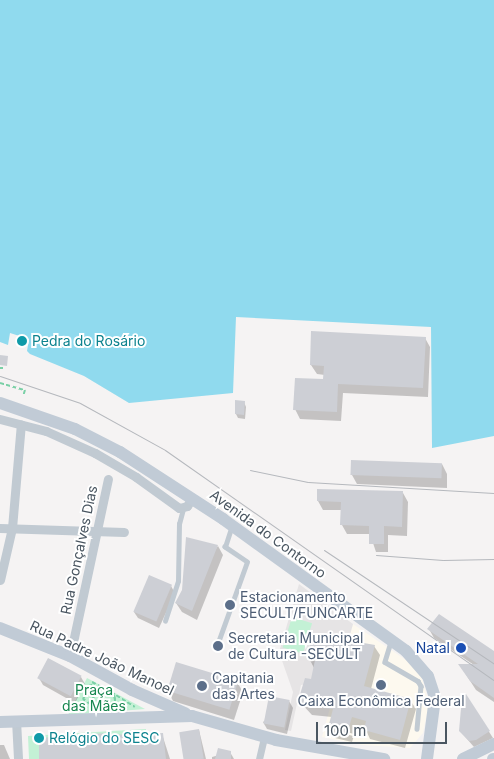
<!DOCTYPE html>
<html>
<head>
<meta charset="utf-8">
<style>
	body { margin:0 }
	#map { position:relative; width:494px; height:759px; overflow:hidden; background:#f5f3f3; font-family:Inter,sans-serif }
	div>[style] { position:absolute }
	.commercial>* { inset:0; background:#fdf9ef }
	.education>* { inset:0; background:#e6e4e5 }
	.green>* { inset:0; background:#c3f1d5; transform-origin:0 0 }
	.water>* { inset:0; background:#90daee }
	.shadow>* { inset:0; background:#0003 }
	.building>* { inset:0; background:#cdcfd5; transform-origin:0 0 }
	.path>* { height:2px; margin-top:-1px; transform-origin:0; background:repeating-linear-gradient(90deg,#7ad0a6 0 4px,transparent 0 6.5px) }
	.path>.ring { margin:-1px; padding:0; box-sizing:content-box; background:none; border:2px solid #7ad0a6; border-radius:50% }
	.service>* { height:4.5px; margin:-2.25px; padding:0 2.25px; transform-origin:2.25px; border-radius:2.25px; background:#c1cad2 }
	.pedestrian>* { height:7px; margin:-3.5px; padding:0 3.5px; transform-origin:3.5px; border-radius:3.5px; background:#c1cad2 }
	.minor>* { height:9px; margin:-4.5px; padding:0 4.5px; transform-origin:4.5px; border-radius:4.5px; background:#c1cad2 }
	.secondary>* { height:12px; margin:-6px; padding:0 6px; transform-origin:6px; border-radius:6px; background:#c1cbd6 }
	.tram>* { height:1px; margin:-0.5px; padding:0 0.5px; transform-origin:0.5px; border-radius:0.5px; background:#b5b8bd }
	.dots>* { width:14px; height:14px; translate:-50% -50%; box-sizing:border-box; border:2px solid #fff; border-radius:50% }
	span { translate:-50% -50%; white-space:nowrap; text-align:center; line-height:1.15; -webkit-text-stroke:4px #fff; paint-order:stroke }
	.culture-label { font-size:14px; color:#0d838f }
	.left { translate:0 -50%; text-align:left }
	.street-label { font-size:14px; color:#4a5661 }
	.service-label { font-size:14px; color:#4e5e75 }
	.transit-label { font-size:14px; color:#164399 }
	.right { translate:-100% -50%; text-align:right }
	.park-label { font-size:14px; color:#17864f }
	.scale { position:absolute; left:316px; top:722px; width:131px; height:22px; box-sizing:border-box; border:2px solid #4a5661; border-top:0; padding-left:6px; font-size:15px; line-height:18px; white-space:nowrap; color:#4a5661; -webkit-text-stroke:4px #fff; paint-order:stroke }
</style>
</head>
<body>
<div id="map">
	<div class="commercial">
		<div style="clip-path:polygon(353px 624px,419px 669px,429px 703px,423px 733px,410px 748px,362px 745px,322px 737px)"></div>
	</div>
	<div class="education">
		<div style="clip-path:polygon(299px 584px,353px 624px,337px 681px,301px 685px,291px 731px,285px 730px,293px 692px,279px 652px)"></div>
	</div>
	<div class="green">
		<div style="left:292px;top:617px;width:21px;height:32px;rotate:17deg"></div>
		<div style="clip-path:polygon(87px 678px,145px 709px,68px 715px)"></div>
		<div style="clip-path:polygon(146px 729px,146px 759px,29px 759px,28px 736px)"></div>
	</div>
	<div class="water">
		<div style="clip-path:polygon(0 0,494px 0,494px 436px,432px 448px,431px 327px,236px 317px,233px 393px,129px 403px,84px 376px,30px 354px,27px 351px,29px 339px,10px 333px,8px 345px,0 342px)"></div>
	</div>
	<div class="shadow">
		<div style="clip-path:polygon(313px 333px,425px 338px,430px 347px,428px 397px,343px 393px,341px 421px,300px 419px,295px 409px,324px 380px,325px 375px,317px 374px,311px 365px)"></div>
		<div style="clip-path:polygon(237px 402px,244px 402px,246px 407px,245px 419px,238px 418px,236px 414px)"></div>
		<div style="clip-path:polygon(442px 464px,447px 474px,447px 488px,357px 484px,352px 475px)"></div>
		<div style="clip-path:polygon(403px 493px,408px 502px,407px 536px,388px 535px,388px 552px,376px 552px,370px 534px,347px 534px,342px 525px,342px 510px,323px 510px,318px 501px)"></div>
		<div style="clip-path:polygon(218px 546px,223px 555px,197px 620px,182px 612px,176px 603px)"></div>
		<div style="clip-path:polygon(150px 577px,171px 586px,175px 593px,159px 628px,138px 618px,134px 612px)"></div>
		<div style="clip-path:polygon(429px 629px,494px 653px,494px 702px,476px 690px,465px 673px,474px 665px,434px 638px)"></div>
		<div style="clip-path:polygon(evenodd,374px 646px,380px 655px,371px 689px,410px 700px,416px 709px,405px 748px,370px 739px,365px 728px,357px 726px,352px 742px,335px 738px,329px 728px,332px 717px,312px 715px,299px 701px,312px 681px,314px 668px,309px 658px,374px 646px,335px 729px,354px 734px,353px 736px,335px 731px,335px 729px)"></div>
		<div style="clip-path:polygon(49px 659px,81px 677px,85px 684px,75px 703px,43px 685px,39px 678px)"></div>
		<div style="clip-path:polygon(237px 682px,243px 692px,234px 720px,173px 701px,168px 691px)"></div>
		<div style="clip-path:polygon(466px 696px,493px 738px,474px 747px,460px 731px)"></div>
		<div style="clip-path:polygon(289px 701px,293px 708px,287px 734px,267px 729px,263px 722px)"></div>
		<div style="clip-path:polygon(199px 730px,206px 759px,185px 759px)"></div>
		<div style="clip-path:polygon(162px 734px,170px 759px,40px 759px)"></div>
		<div style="clip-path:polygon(0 745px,4px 745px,10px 759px,0 759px)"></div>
		<div style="clip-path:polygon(230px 752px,234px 759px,212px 759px,212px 757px)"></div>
	</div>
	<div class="building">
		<div style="clip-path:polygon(311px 331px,426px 337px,423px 388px,338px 384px,337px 412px,293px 410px,295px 378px,323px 379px,324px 366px,310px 365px)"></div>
		<div style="clip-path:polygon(0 355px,8px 356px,7px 366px,0 365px)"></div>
		<div style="clip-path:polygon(235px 400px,245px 401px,244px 415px,235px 414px)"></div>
		<div style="left:351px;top:460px;width:91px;height:15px;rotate:2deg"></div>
		<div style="clip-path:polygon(317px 489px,403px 491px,402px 527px,384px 526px,384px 544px,369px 544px,369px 526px,340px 525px,341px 502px,317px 501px)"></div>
		<div style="clip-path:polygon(186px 537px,218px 545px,192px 611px,175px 603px,182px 590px)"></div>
		<div style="left:149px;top:575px;width:25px;height:40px;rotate:23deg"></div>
		<div style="clip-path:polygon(439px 614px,494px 651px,494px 698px,470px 681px,458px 664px,478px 664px,427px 629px)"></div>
		<div style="clip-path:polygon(313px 634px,375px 645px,364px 686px,411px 699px,400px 740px,364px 730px,366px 721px,352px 717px,347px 734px,328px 728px,333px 709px,305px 706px,306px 703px,298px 701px,305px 678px,311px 679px,315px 660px,307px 658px)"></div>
		<div style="left:48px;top:658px;width:38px;height:23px;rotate:28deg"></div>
		<div style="left:176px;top:662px;width:65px;height:30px;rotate:17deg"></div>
		<div style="clip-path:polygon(466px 694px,490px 731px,476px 740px,469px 741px,459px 731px,462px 697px)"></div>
		<div style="left:269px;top:696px;width:21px;height:28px;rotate:11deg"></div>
		<div style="left:199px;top:729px;width:30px;height:20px;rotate:81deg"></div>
		<div style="clip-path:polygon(106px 733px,106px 735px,163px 733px,166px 759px,39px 759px,39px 738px)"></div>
		<div style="clip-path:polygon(218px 748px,231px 751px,231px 759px,215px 759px)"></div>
	</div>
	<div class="path">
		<div style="left:0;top:368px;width:3px"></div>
		<div style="left:0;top:383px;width:26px;rotate:16deg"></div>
		<div style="left:25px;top:390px;width:6px;rotate:108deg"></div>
		<div class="ring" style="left:93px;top:689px;width:20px;height:20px"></div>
		<div style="left:111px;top:692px;width:28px;rotate:32deg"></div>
		<div style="left:96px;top:708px;width:16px;rotate:-145deg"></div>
		<div style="left:83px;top:699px;width:19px;rotate:-62deg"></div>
		<div style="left:92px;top:682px;width:15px;rotate:28deg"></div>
	</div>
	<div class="service">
		<div style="left:165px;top:621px;width:42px;rotate:-72deg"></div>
		<div style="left:178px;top:581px;width:57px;rotate:-89deg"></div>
		<div style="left:179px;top:524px;width:16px;rotate:-75deg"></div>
		<div style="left:391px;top:642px;width:21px;rotate:107deg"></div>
		<div style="left:385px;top:662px;width:38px;rotate:30deg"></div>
		<div style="left:418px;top:681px;width:6px;rotate:59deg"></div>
		<div style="left:421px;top:686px;width:43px;rotate:95.3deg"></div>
		<div style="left:216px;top:648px;width:91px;rotate:-70.2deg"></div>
		<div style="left:247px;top:562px;width:27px;rotate:-146deg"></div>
		<div style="left:225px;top:547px;width:20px;rotate:-72deg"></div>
	</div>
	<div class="pedestrian">
		<div style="left:259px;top:759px;width:23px;rotate:-77deg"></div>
	</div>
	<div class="minor">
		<div style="left:0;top:419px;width:48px;rotate:14.6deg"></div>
		<div style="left:46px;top:431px;width:54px;rotate:24.2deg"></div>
		<div style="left:95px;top:453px;width:48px;rotate:30.3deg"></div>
		<div style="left:136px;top:477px;width:53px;rotate:35.8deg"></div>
		<div style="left:179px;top:508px;width:8px;rotate:-14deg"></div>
		<div style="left:187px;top:506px;width:9px;rotate:-58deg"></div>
		<div style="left:0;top:528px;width:124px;rotate:1.8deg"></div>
		<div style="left:0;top:580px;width:53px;rotate:-77deg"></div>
		<div style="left:12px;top:528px;width:104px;rotate:-85.1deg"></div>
		<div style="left:70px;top:656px;width:181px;rotate:-77.9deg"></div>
		<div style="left:16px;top:720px;width:39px;rotate:87deg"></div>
	</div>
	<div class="secondary">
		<div style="left:0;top:403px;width:79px;rotate:19.1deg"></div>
		<div style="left:75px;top:429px;width:51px;rotate:27.1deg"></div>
		<div style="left:120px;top:452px;width:123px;rotate:33deg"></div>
		<div style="left:223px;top:519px;width:226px;rotate:35.8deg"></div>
		<div style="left:406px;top:651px;width:33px;rotate:49deg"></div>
		<div style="left:428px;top:676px;width:23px;rotate:72deg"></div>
		<div style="left:435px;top:698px;width:62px;rotate:97.5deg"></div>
		<div style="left:0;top:628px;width:75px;rotate:21.8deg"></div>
		<div style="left:70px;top:656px;width:71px;rotate:28.7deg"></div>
		<div style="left:132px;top:690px;width:58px;rotate:23.5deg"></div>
		<div style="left:0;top:722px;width:192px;rotate:-1.8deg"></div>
		<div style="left:192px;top:716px;width:87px;rotate:15.9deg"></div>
		<div style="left:276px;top:740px;width:110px;rotate:10deg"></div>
		<div style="left:463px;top:759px;width:34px;rotate:-26deg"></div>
		<div style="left:493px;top:759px;width:1px"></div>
	</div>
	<div class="tram">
		<div style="left:0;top:376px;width:84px;rotate:18.6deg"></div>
		<div style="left:80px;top:403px;width:97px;rotate:28.9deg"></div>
		<div style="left:165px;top:450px;width:401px;rotate:35deg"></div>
		<div style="left:250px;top:470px;width:59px;rotate:11.7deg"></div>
		<div style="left:308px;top:482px;width:186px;rotate:3.4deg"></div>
		<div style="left:324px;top:550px;width:205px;rotate:33.8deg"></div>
		<div style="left:376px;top:555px;width:67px;rotate:4.3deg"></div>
		<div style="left:443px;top:560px;width:51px;rotate:-1.1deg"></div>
	</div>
	<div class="dots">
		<div style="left:22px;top:341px;background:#0f9aa8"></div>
		<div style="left:230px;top:605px;background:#5c6f8a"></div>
		<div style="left:218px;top:646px;background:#5c6f8a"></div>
		<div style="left:461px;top:648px;background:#1a4fb4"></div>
		<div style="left:381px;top:685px;background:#5c6f8a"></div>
		<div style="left:202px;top:686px;background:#5c6f8a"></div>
		<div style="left:39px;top:738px;background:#0f9aa8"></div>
	</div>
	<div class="culture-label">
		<span class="left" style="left:32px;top:341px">Pedra do Rosário</span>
		<span class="left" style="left:49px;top:738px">Relógio do SESC</span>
	</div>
	<div class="street-label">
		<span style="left:268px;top:534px;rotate:36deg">Avenida do Contorno</span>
		<span style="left:79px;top:550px;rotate:-78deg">Rua Gonçalves Dias</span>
		<span style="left:102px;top:658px;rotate:25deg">Rua Padre João Manoel</span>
	</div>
	<div class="service-label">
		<span class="left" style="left:240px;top:605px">Estacionamento<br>SECULT/FUNCARTE</span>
		<span class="left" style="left:228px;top:646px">Secretaria Municipal<br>de Cultura -SECULT</span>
		<span class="left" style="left:212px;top:686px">Capitania<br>das Artes</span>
		<span style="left:381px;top:701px">Caixa Econômica Federal</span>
	</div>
	<div class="transit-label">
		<span class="right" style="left:450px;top:648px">Natal</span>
	</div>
	<div class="park-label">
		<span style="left:94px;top:698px">Praça<br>das Mães</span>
	</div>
	<div class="scale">100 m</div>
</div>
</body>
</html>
